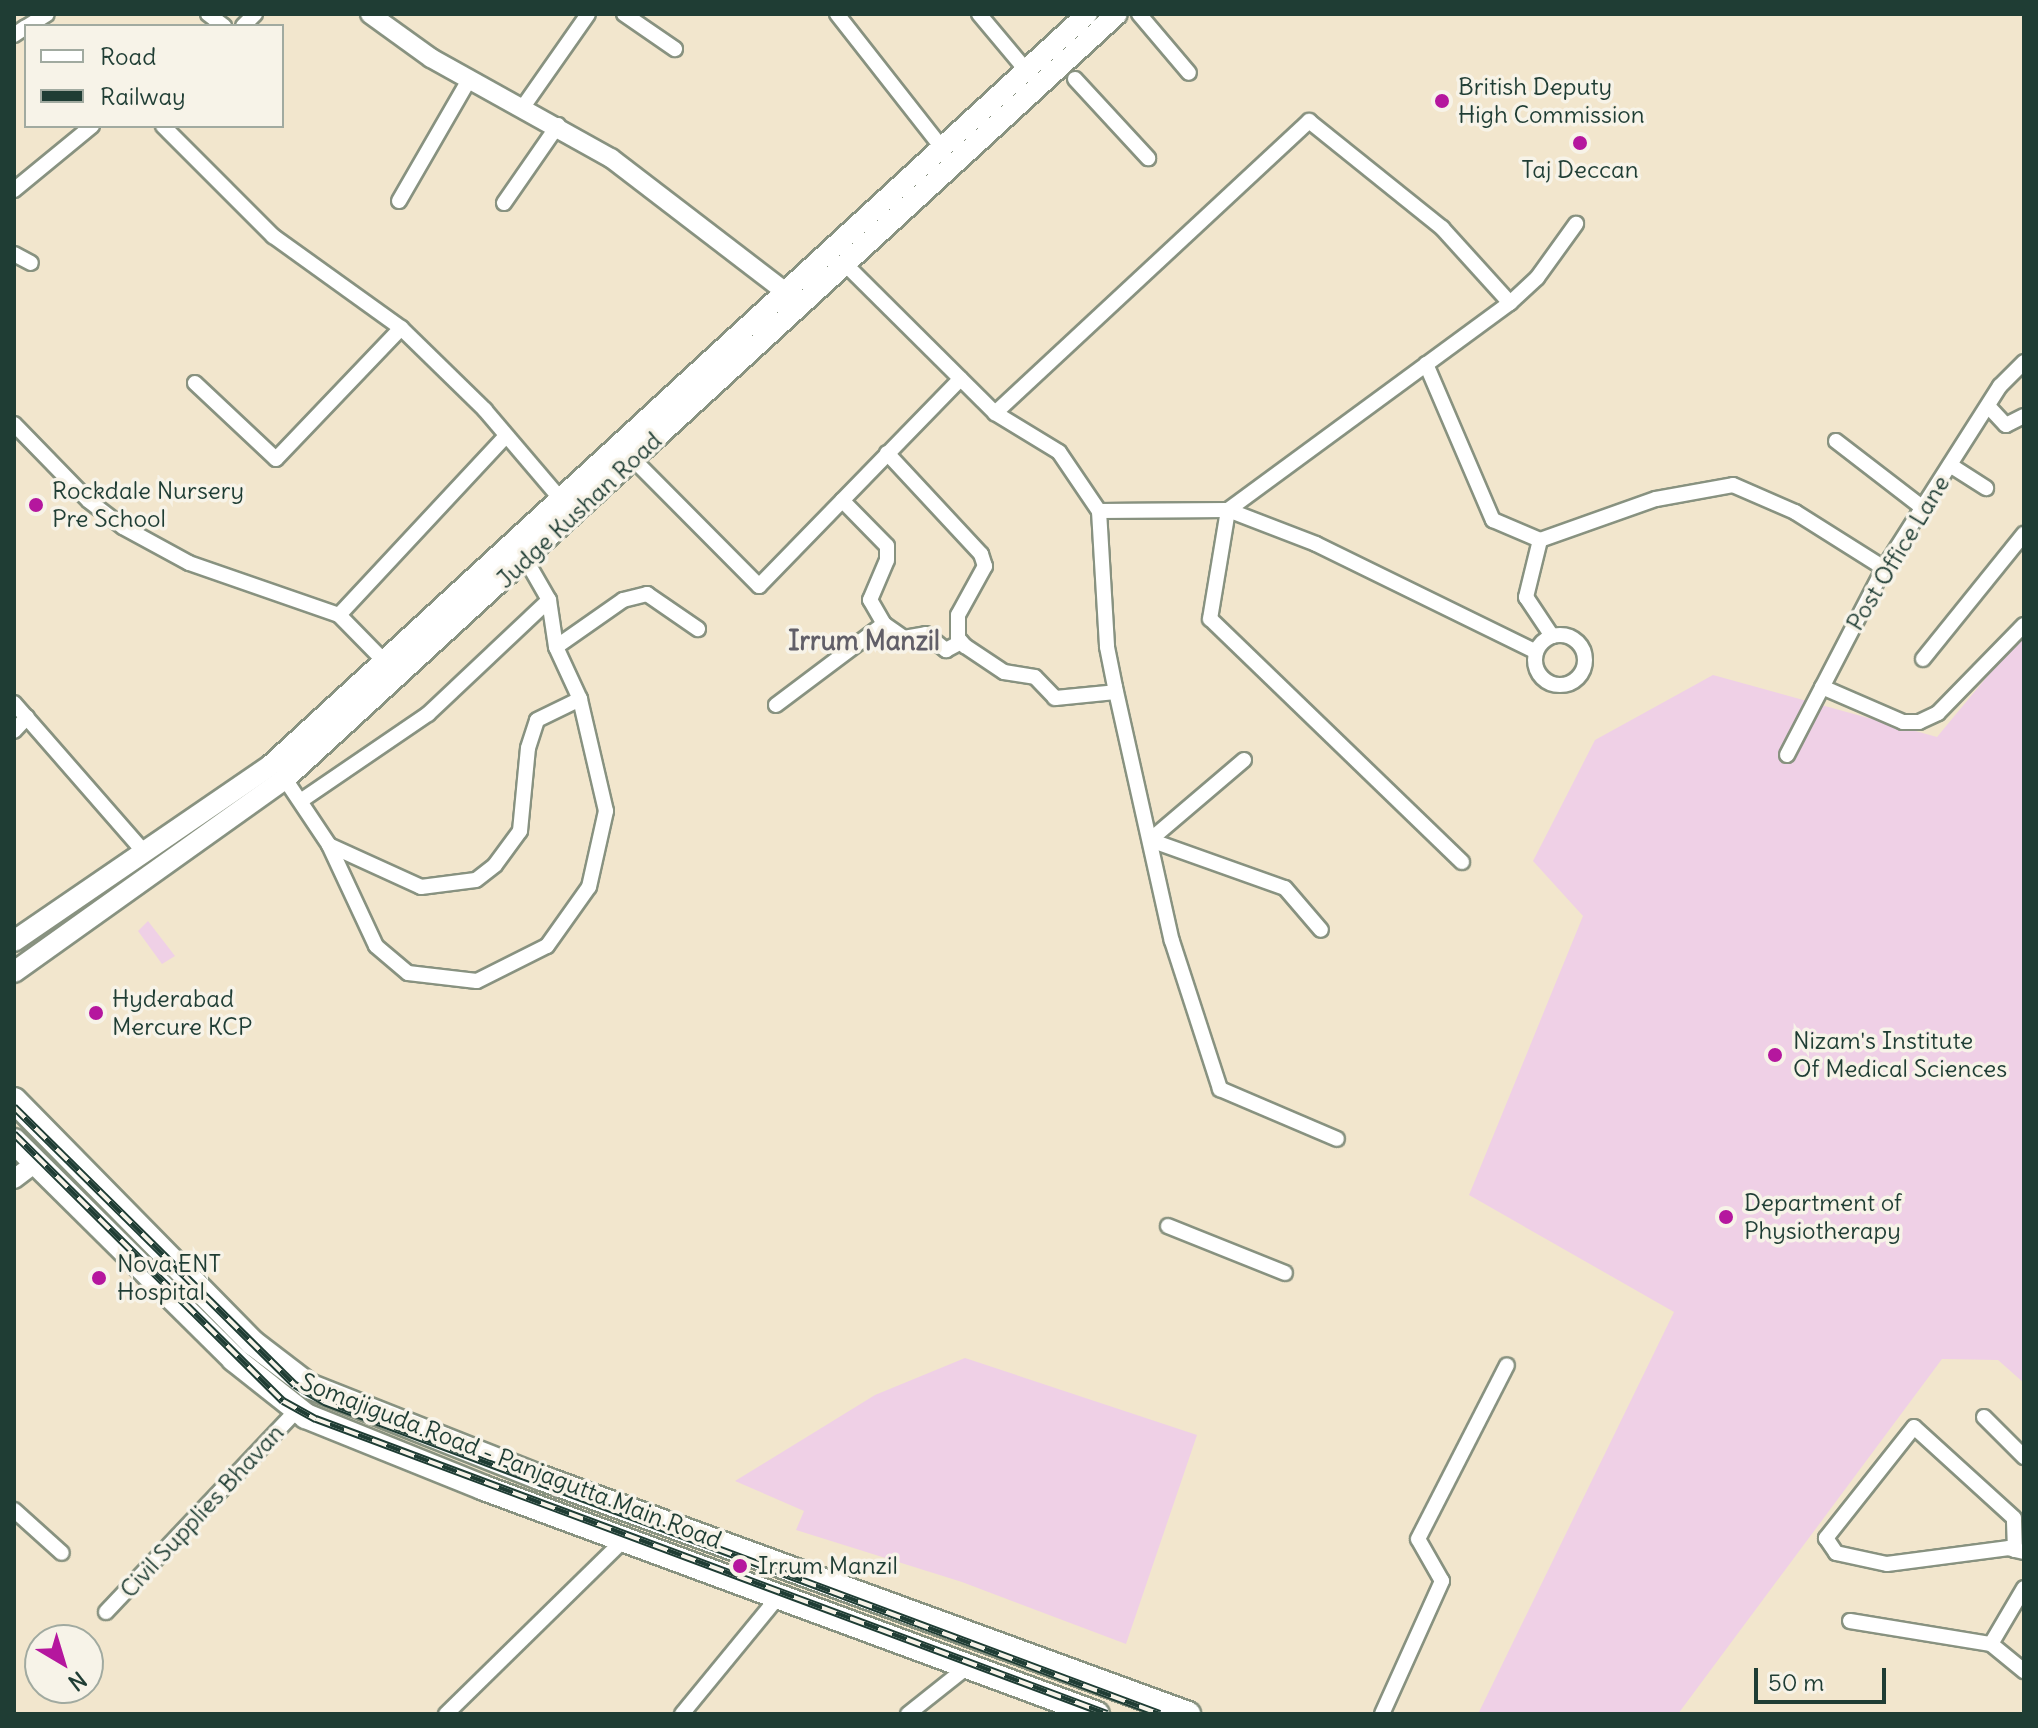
<!DOCTYPE html>
<html>
<head>
<meta charset="utf-8">
<style>
	body { margin:0 }
	#map { position:relative; width:2038px; height:1728px; overflow:hidden; background:#f2e6cd; font-family:Delius,sans-serif }
	div>[style] { position:absolute }
	.built>* { inset:0; background:#efd0e6 }
	.roads { filter:drop-shadow(2px 0 #889280) drop-shadow(-2px 0 #889280) drop-shadow(0 2px #889280) drop-shadow(0 -2px #889280) }
	.minor>* { height:14px; margin:-7px; padding:0 7px; transform-origin:7px; border-radius:7px; background:#fff }
	.minor>.ring { margin:-7px; padding:0; box-sizing:content-box; background:none; border:14px solid #fff; border-radius:50% }
	.tertiary>* { height:18px; margin:-9px; padding:0 9px; transform-origin:9px; border-radius:9px; background:#fff }
	.secondary>* { height:20px; margin:-10px; padding:0 10px; transform-origin:10px; border-radius:10px; background:#fff }
	.trunk>* { height:24px; margin:-12px; padding:0 12px; transform-origin:12px; border-radius:12px; background:#fff }
	.rail>* { height:8px; margin-top:-4px; transform-origin:0; background:repeating-linear-gradient(90deg,#f7f3e8 0 15px,#1f3d34 0 30px); box-sizing:border-box; border-block:2px solid #1f3d34 }
	.dots>* { width:22px; height:22px; translate:-50% -50%; box-sizing:border-box; border:4px solid #f7f3e8; border-radius:50% }
	span { translate:-50% -50%; white-space:nowrap; text-align:center; line-height:1.15; -webkit-text-stroke:7px #f7f3e8; paint-order:stroke }
	.poi-label { font-size:24px; color:#1f3d34 }
	.left { translate:0 -50%; text-align:left }
	.street-label { font-size:24px; color:#1f3d34 }
	.neighbourhood-label { font-size:26px; color:#615f68; font-weight:700 }
	.frame { position:absolute; inset:0; border:16px solid #1f3d34; pointer-events:none }
	.legend { position:absolute; left:24px; top:24px; width:260px; height:104px; box-sizing:border-box; background:#f7f3e8; border:2px solid #a1aaa0; margin:0; padding:10px 14px; list-style:none; font-size:24px; color:#1f3d34 }
	.legend li { display:flex; align-items:center; gap:16px; height:40px }
	.legend b { width:40px; border:2px solid #a1aaa0 }
	.north { position:absolute; left:24px; top:1624px; width:80px; height:80px; box-sizing:border-box; background:#f7f3e8; border:2px solid #a1aaa0; border-radius:50%; rotate:142deg; font-size:22px; font-weight:700; line-height:32px; text-align:center; color:#1f3d34 }
	.north::after { content:''; display:block; margin:auto; width:28px; height:36px; background:#b5179e; clip-path:polygon(50% 0,100% 100%,50% 72%,0 100%) }
	.scale { position:absolute; left:1754px; top:1668px; width:132px; height:36px; box-sizing:border-box; border:4px solid #1f3d34; border-top:0; padding-left:10px; font-size:24px; line-height:28px; white-space:nowrap; color:#1f3d34; -webkit-text-stroke:6px #f7f3e8; paint-order:stroke }
</style>
</head>
<body>
<div id="map">
	<div class="built">
		<div style="clip-path:polygon(2024px 632px,2024px 1383px,1998px 1360px,1942px 1359px,1678px 1714px,1478px 1714px,1674px 1312px,1469px 1195px,1583px 916px,1533px 861px,1595px 740px,1713px 675px,1937px 737px)"></div>
		<div style="clip-path:polygon(148px 921px,175px 956px,162px 964px,138px 931px)"></div>
		<div style="clip-path:polygon(965px 1358px,1197px 1435px,1126px 1644px,962px 1582px,796px 1530px,804px 1511px,735px 1481px,875px 1395px)"></div>
	</div>
	<div class="roads">
		<div class="minor">
			<div style="left:208px;top:14px;width:20px;rotate:37deg"></div>
			<div style="left:624px;top:14px;width:62px;rotate:34.5deg"></div>
			<div style="left:837px;top:14px;width:170px;rotate:51.9deg"></div>
			<div style="left:979px;top:14px;width:73px;rotate:50deg"></div>
			<div style="left:1139px;top:14px;width:77px;rotate:49.7deg"></div>
			<div style="left:28px;top:26px;width:22px;rotate:-32deg"></div>
			<div style="left:243px;top:26px;width:17px;rotate:-45deg"></div>
			<div style="left:14px;top:35px;width:14px;rotate:-34deg"></div>
			<div style="left:1075px;top:79px;width:108px;rotate:47.3deg"></div>
			<div style="left:523px;top:107px;width:113px;rotate:-55deg"></div>
			<div style="left:163px;top:126px;width:156px;rotate:45deg"></div>
			<div style="left:273px;top:236px;width:158px;rotate:35.7deg"></div>
			<div style="left:401px;top:328px;width:117px;rotate:44.3deg"></div>
			<div style="left:485px;top:410px;width:116px;rotate:49.6deg"></div>
			<div style="left:14px;top:190px;width:101px;rotate:-39.4deg"></div>
			<div style="left:399px;top:201px;width:140px;rotate:-60deg"></div>
			<div style="left:504px;top:203px;width:95px;rotate:-55.3deg"></div>
			<div style="left:14px;top:254px;width:19px;rotate:28deg"></div>
			<div style="left:846px;top:265px;width:210px;rotate:44.8deg"></div>
			<div style="left:995px;top:413px;width:75px;rotate:31.4deg"></div>
			<div style="left:1059px;top:452px;width:71px;rotate:55.9deg"></div>
			<div style="left:1099px;top:511px;width:136px;rotate:86.6deg"></div>
			<div style="left:1107px;top:647px;width:41px;rotate:78.7deg"></div>
			<div style="left:1115px;top:687px;width:260px;rotate:77.4deg"></div>
			<div style="left:1172px;top:941px;width:156px;rotate:72deg"></div>
			<div style="left:1220px;top:1089px;width:127px;rotate:23.1deg"></div>
			<div style="left:1426px;top:364px;width:170px;rotate:66.8deg"></div>
			<div style="left:1493px;top:520px;width:51px;rotate:23.1deg"></div>
			<div style="left:1540px;top:540px;width:123px;rotate:-19.5deg"></div>
			<div style="left:1656px;top:499px;width:78px;rotate:-10.3deg"></div>
			<div style="left:1733px;top:485px;width:68px;rotate:23.5deg"></div>
			<div style="left:1795px;top:512px;width:105px;rotate:32.2deg"></div>
			<div style="left:195px;top:383px;width:111px;rotate:43.2deg"></div>
			<div style="left:276px;top:459px;width:181px;rotate:-46.3deg"></div>
			<div style="left:1988px;top:406px;width:26px;rotate:47deg"></div>
			<div style="left:2006px;top:425px;width:20px;rotate:-27deg"></div>
			<div style="left:995px;top:413px;width:429px;rotate:-42.9deg"></div>
			<div style="left:1309px;top:121px;width:171px;rotate:38.8deg"></div>
			<div style="left:1442px;top:228px;width:101px;rotate:47.8deg"></div>
			<div style="left:14px;top:424px;width:107px;rotate:45.8deg"></div>
			<div style="left:89px;top:501px;width:43px;rotate:37.4deg"></div>
			<div style="left:123px;top:527px;width:75px;rotate:28.6deg"></div>
			<div style="left:189px;top:563px;width:159px;rotate:19.1deg"></div>
			<div style="left:339px;top:615px;width:67px;rotate:45.6deg"></div>
			<div style="left:1836px;top:441px;width:110px;rotate:37.6deg"></div>
			<div style="left:887px;top:453px;width:138px;rotate:47.1deg"></div>
			<div style="left:981px;top:554px;width:13px;rotate:72deg"></div>
			<div style="left:985px;top:566px;width:56px;rotate:118.9deg"></div>
			<div style="left:958px;top:615px;width:23px;rotate:90deg"></div>
			<div style="left:958px;top:638px;width:11px;rotate:49deg"></div>
			<div style="left:965px;top:646px;width:47px;rotate:33.7deg"></div>
			<div style="left:1004px;top:672px;width:31px;rotate:9deg"></div>
			<div style="left:1035px;top:677px;width:29px;rotate:46deg"></div>
			<div style="left:1055px;top:698px;width:61px;rotate:-5.6deg"></div>
			<div style="left:633px;top:459px;width:179px;rotate:45.2deg"></div>
			<div style="left:759px;top:586px;width:289px;rotate:-45.8deg"></div>
			<div style="left:1950px;top:465px;width:43px;rotate:32.6deg"></div>
			<div style="left:1099px;top:511px;width:129px;rotate:-0.4deg"></div>
			<div style="left:1228px;top:510px;width:94px;rotate:21.1deg"></div>
			<div style="left:1316px;top:544px;width:245px;rotate:26.1deg"></div>
			<div style="left:1540px;top:540px;width:59px;rotate:103.8deg"></div>
			<div style="left:1526px;top:597px;width:47px;rotate:56.3deg"></div>
			<div style="left:339px;top:615px;width:243px;rotate:-47deg"></div>
			<div style="left:884px;top:624px;width:24px;rotate:35deg"></div>
			<div style="left:904px;top:638px;width:22px;rotate:-10deg"></div>
			<div style="left:926px;top:634px;width:26px;rotate:39deg"></div>
			<div style="left:946px;top:650px;width:17px;rotate:-28deg"></div>
			<div class="ring" style="left:1535px;top:635px;width:36px;height:36px"></div>
			<div style="left:556px;top:647px;width:82px;rotate:-35deg"></div>
			<div style="left:623px;top:600px;width:25px;rotate:-14deg"></div>
			<div style="left:647px;top:594px;width:62px;rotate:34.5deg"></div>
			<div style="left:1923px;top:659px;width:161px;rotate:-51.1deg"></div>
			<div style="left:1822px;top:687px;width:88px;rotate:23.4deg"></div>
			<div style="left:1903px;top:722px;width:16px"></div>
			<div style="left:1919px;top:722px;width:21px;rotate:-25deg"></div>
			<div style="left:1938px;top:713px;width:123px;rotate:-45.7deg"></div>
			<div style="left:14px;top:703px;width:198px;rotate:48.9deg"></div>
			<div style="left:776px;top:705px;width:135px;rotate:-36.9deg"></div>
			<div style="left:884px;top:624px;width:28px;rotate:-120deg"></div>
			<div style="left:870px;top:600px;width:43px;rotate:-67deg"></div>
			<div style="left:887px;top:560px;width:14px;rotate:-90deg"></div>
			<div style="left:887px;top:546px;width:64px;rotate:-134.4deg"></div>
			<div style="left:14px;top:731px;width:19px;rotate:-47deg"></div>
			<div style="left:1787px;top:755px;width:211px;rotate:-62.6deg"></div>
			<div style="left:1884px;top:568px;width:216px;rotate:-57.5deg"></div>
			<div style="left:2000px;top:386px;width:34px;rotate:-45deg"></div>
			<div style="left:1244px;top:760px;width:123px;rotate:139.6deg"></div>
			<div style="left:1150px;top:840px;width:143px;rotate:19.6deg"></div>
			<div style="left:1285px;top:888px;width:55px;rotate:49.4deg"></div>
			<div style="left:285px;top:779px;width:79px;rotate:56.3deg"></div>
			<div style="left:329px;top:845px;width:111px;rotate:65deg"></div>
			<div style="left:376px;top:946px;width:42px;rotate:40.2deg"></div>
			<div style="left:408px;top:973px;width:69px;rotate:6.6deg"></div>
			<div style="left:477px;top:981px;width:78px;rotate:-26.6deg"></div>
			<div style="left:547px;top:946px;width:72px;rotate:-54.6deg"></div>
			<div style="left:589px;top:887px;width:78px;rotate:-77.4deg"></div>
			<div style="left:606px;top:811px;width:115px;rotate:-103.1deg"></div>
			<div style="left:580px;top:699px;width:57px;rotate:-114.8deg"></div>
			<div style="left:556px;top:647px;width:48px;rotate:-98.5deg"></div>
			<div style="left:549px;top:600px;width:46px;rotate:-119.9deg"></div>
			<div style="left:302px;top:800px;width:153px;rotate:-34.3deg"></div>
			<div style="left:428px;top:714px;width:166px;rotate:-43.3deg"></div>
			<div style="left:329px;top:845px;width:101px;rotate:24.5deg"></div>
			<div style="left:421px;top:887px;width:55px;rotate:-7.3deg"></div>
			<div style="left:476px;top:880px;width:24px;rotate:-38deg"></div>
			<div style="left:495px;top:865px;width:42px;rotate:-53.7deg"></div>
			<div style="left:520px;top:831px;width:83px;rotate:-84.5deg"></div>
			<div style="left:528px;top:748px;width:29px;rotate:-72deg"></div>
			<div style="left:537px;top:720px;width:48px;rotate:-26deg"></div>
			<div style="left:1462px;top:862px;width:350px;rotate:-136deg"></div>
			<div style="left:1210px;top:619px;width:110px;rotate:-80.6deg"></div>
			<div style="left:1228px;top:510px;width:350px;rotate:-36.3deg"></div>
			<div style="left:1510px;top:303px;width:37px;rotate:-43deg"></div>
			<div style="left:1537px;top:278px;width:67px;rotate:-54.2deg"></div>
			<div style="left:1168px;top:1226px;width:126px;rotate:21.9deg"></div>
			<div style="left:1984px;top:1417px;width:57px;rotate:45deg"></div>
			<div style="left:14px;top:1510px;width:64px;rotate:41.9deg"></div>
			<div style="left:2015px;top:1550px;width:32px;rotate:-92deg"></div>
			<div style="left:2014px;top:1518px;width:135px;rotate:-137.7deg"></div>
			<div style="left:1914px;top:1427px;width:142px;rotate:128.4deg"></div>
			<div style="left:1826px;top:1538px;width:18px;rotate:56deg"></div>
			<div style="left:1836px;top:1553px;width:52px;rotate:12.2deg"></div>
			<div style="left:1887px;top:1564px;width:123px;rotate:-7.5deg"></div>
			<div style="left:2009px;top:1548px;width:6px;rotate:18deg"></div>
			<div style="left:2015px;top:1550px;width:9px;rotate:13deg"></div>
			<div style="left:2024px;top:1588px;width:65px;rotate:120.5deg"></div>
			<div style="left:1991px;top:1644px;width:43px;rotate:39.3deg"></div>
			<div style="left:106px;top:1612px;width:278px;rotate:-46.6deg"></div>
			<div style="left:1850px;top:1621px;width:143px;rotate:9.3deg"></div>
			<div style="left:446px;top:1714px;width:250px;rotate:-44.4deg"></div>
			<div style="left:682px;top:1714px;width:151px;rotate:-50.6deg"></div>
			<div style="left:908px;top:1714px;width:75px;rotate:-38.5deg"></div>
			<div style="left:1382px;top:1714px;width:146px;rotate:-65.7deg"></div>
			<div style="left:1442px;top:1581px;width:48px;rotate:-119.7deg"></div>
			<div style="left:1418px;top:1539px;width:195px;rotate:-62.9deg"></div>
		</div>
		<div class="tertiary">
			<div style="left:370px;top:14px;width:75px;rotate:35.8deg"></div>
			<div style="left:431px;top:58px;width:206px;rotate:29.1deg"></div>
			<div style="left:611px;top:158px;width:217px;rotate:37.5deg"></div>
			<div style="left:14px;top:1179px;width:26px;rotate:-37deg"></div>
		</div>
		<div class="secondary">
			<div style="left:14px;top:941px;width:311px;rotate:-34.4deg"></div>
			<div style="left:271px;top:765px;width:1109px;rotate:-42.62deg"></div>
			<div style="left:14px;top:972px;width:333px;rotate:-35.5deg"></div>
			<div style="left:285px;top:779px;width:1130px;rotate:-42.6deg"></div>
		</div>
		<div class="trunk">
			<div style="left:14px;top:1100px;width:341px;rotate:45.5deg"></div>
			<div style="left:253px;top:1343px;width:71px;rotate:37.5deg"></div>
			<div style="left:309px;top:1386px;width:247px;rotate:21.6deg"></div>
			<div style="left:539px;top:1477px;width:691px;rotate:20.06deg"></div>
			<div style="left:14px;top:1141px;width:310px;rotate:44.7deg"></div>
			<div style="left:234px;top:1359px;width:92px;rotate:38.4deg"></div>
			<div style="left:306px;top:1416px;width:192px;rotate:22deg"></div>
			<div style="left:484px;top:1488px;width:653px;rotate:20.24deg"></div>
		</div>
	</div>
	<div class="rail">
		<div style="left:14px;top:1107px;width:395px;rotate:44.7deg"></div>
		<div style="left:295px;top:1385px;width:34px;rotate:30deg"></div>
		<div style="left:324px;top:1402px;width:892px;rotate:20.47deg"></div>
		<div style="left:14px;top:1134px;width:379px;rotate:44.8deg"></div>
		<div style="left:283px;top:1401px;width:38px;rotate:29deg"></div>
		<div style="left:316px;top:1419px;width:844px;rotate:20.45deg"></div>
	</div>
	<div class="dots">
		<div style="left:1442px;top:101px;background:#b5179e"></div>
		<div style="left:1580px;top:143px;background:#b5179e"></div>
		<div style="left:36px;top:505px;background:#b5179e"></div>
		<div style="left:96px;top:1013px;background:#b5179e"></div>
		<div style="left:1775px;top:1055px;background:#b5179e"></div>
		<div style="left:1726px;top:1217px;background:#b5179e"></div>
		<div style="left:99px;top:1278px;background:#b5179e"></div>
		<div style="left:740px;top:1566px;background:#b5179e"></div>
	</div>
	<div class="poi-label">
		<span class="left" style="left:1458px;top:101px">British Deputy<br>High Commission</span>
		<span style="left:1580px;top:170px">Taj Deccan</span>
		<span class="left" style="left:52px;top:505px">Rockdale Nursery<br>Pre School</span>
		<span class="left" style="left:112px;top:1013px">Hyderabad<br>Mercure KCP</span>
		<span class="left" style="left:1793px;top:1055px">Nizam's Institute<br>Of Medical Sciences</span>
		<span class="left" style="left:1744px;top:1217px">Department of<br>Physiotherapy</span>
		<span class="left" style="left:117px;top:1278px">Nova ENT<br>Hospital</span>
		<span class="left" style="left:758px;top:1566px">Irrum Manzil</span>
	</div>
	<div class="street-label">
		<span style="left:579px;top:510px;rotate:-43deg">Judge Kushan Road</span>
		<span style="left:1898px;top:553px;rotate:-59deg">Post Office Lane</span>
		<span style="left:511px;top:1461px;rotate:21deg">Somajiguda Road - Panjagutta Main Road</span>
		<span style="left:202px;top:1511px;rotate:-47deg">Civil Supplies Bhavan</span>
	</div>
	<div class="neighbourhood-label">
		<span style="left:864px;top:641px">Irrum Manzil</span>
	</div>
	<div class="frame"></div>
	<ul class="legend">
	<li><b style="height:10px;background:#fff"></b>Road</li>
	<li><b style="height:10px;background:#1f3d34"></b>Railway</li>
	</ul>
	<div class="north">N</div>
	<div class="scale">50 m</div>
</div>
</body>
</html>
